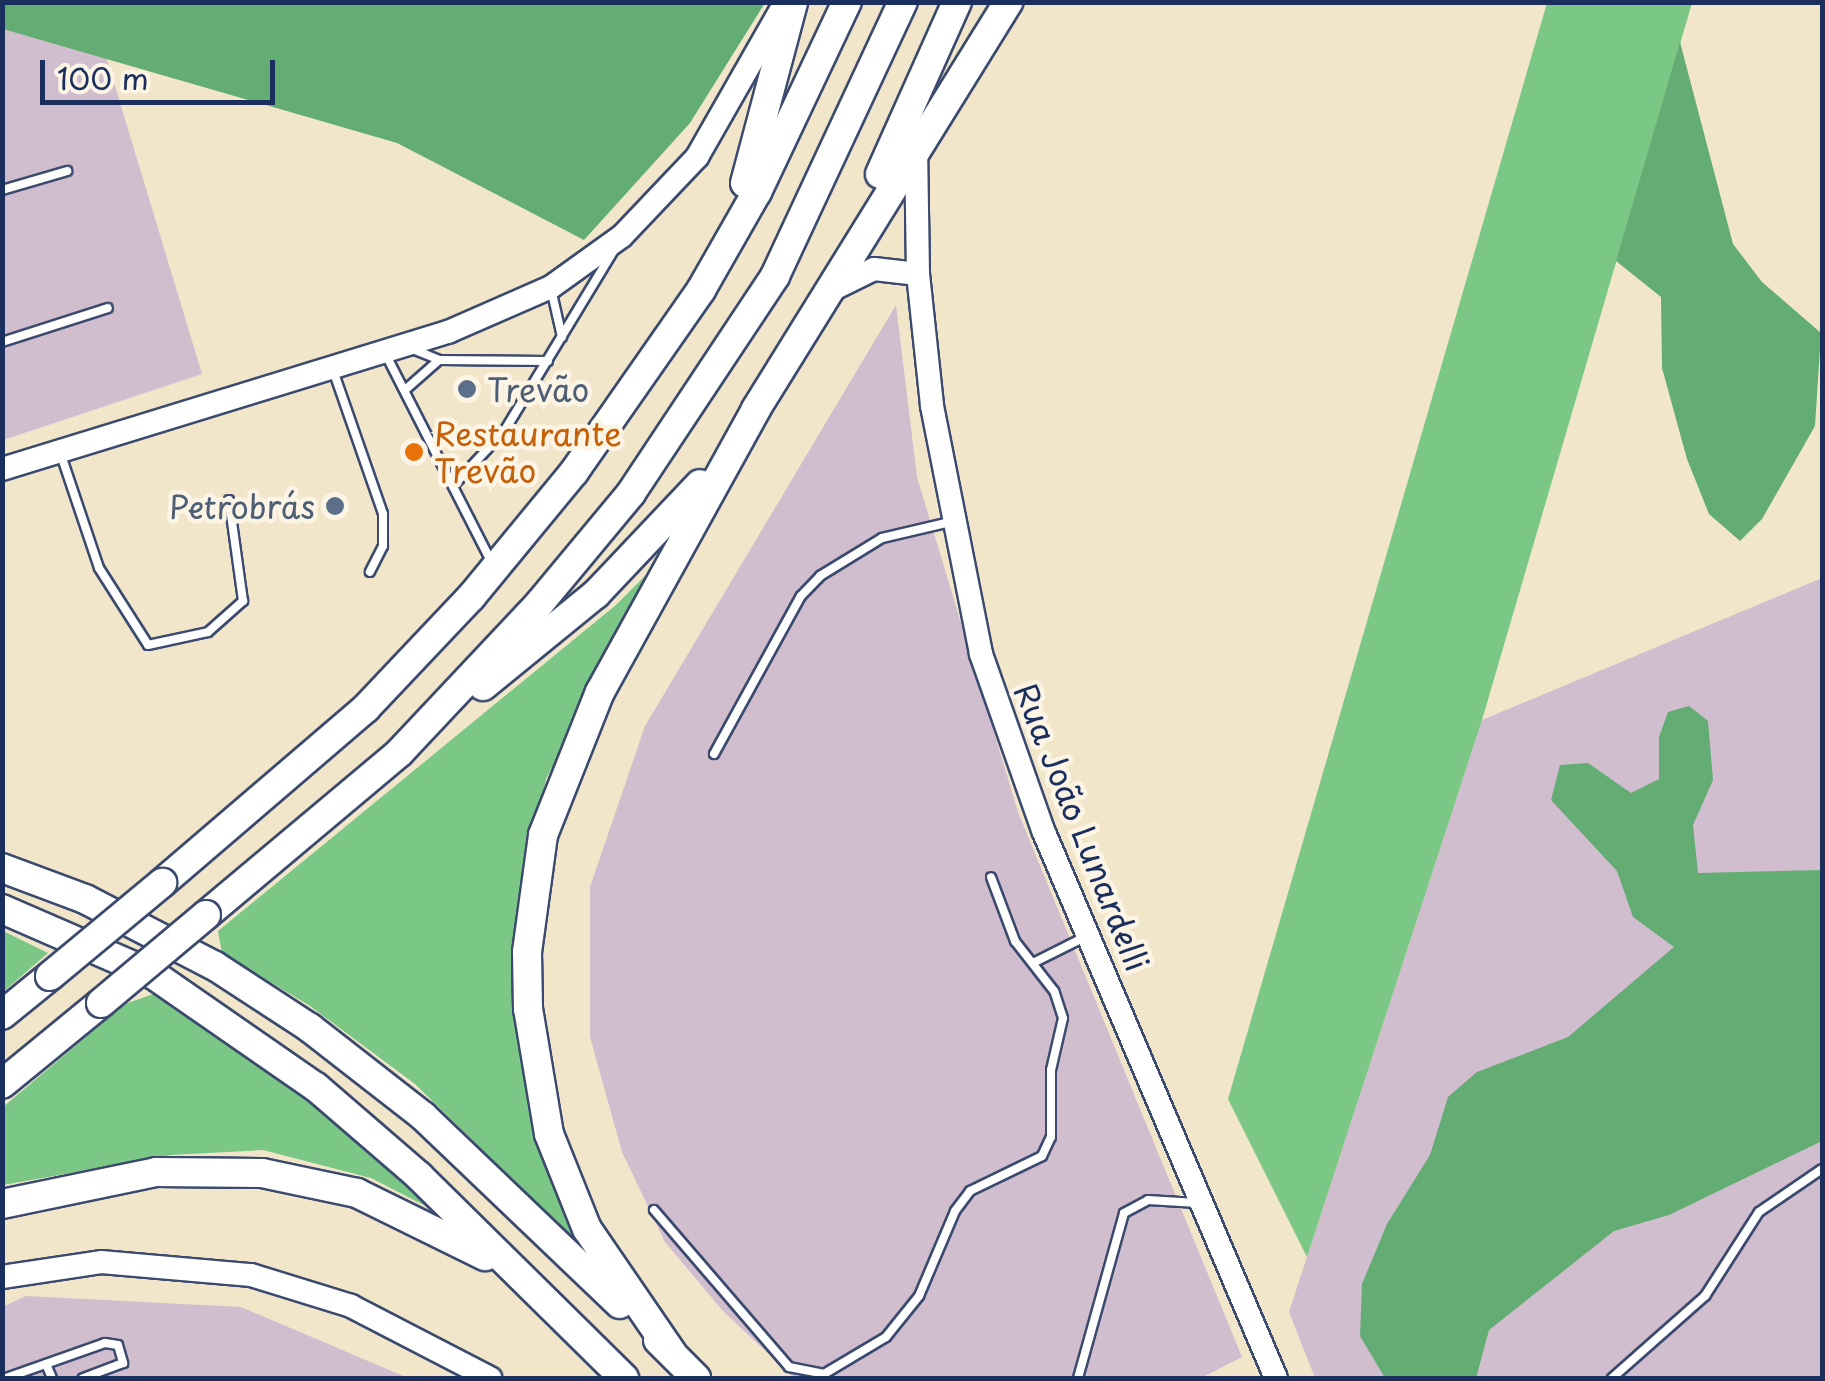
<!DOCTYPE html>
<html>
<head>
<meta charset="utf-8">
<style>
	body { margin:0 }
	#map { position:relative; width:1825px; height:1381px; overflow:hidden; background:#f1e6ca; font-family:"Playpen Sans",sans-serif }
	div>[style] { position:absolute }
	.industrial>* { inset:0; background:#d0bdcd }
	.green>* { inset:0; background:#7ac786 }
	.forest>* { inset:0; background:#63ac73 }
	.roads { filter:drop-shadow(2px 0 #3b4a6e) drop-shadow(-2px 0 #3b4a6e) drop-shadow(0 2px #3b4a6e) drop-shadow(0 -2px #3b4a6e) }
	.lane>* { height:8px; margin:-4px; padding:0 4px; transform-origin:4px; border-radius:4px; background:#fff }
	.secondary>* { height:22px; margin:-11px; padding:0 11px; transform-origin:11px; border-radius:11px; background:#fff }
	.highway>* { height:28px; margin:-14px; padding:0 14px; transform-origin:14px; border-radius:14px; background:#fff }
	.bridges { filter:drop-shadow(2px 0 #3b4a6e) drop-shadow(-2px 0 #3b4a6e) drop-shadow(0 2px #3b4a6e) drop-shadow(0 -2px #3b4a6e) }
	.highway-bridge>* { height:28px; margin:-14px; padding:0 14px; transform-origin:14px; border-radius:14px; background:#fff }
	.dots>* { width:28px; height:28px; translate:-50% -50%; box-sizing:border-box; border:5px solid #fcf5e5; border-radius:50% }
	span { translate:-50% -50%; white-space:nowrap; text-align:center; line-height:1.15; -webkit-text-stroke:9px #fcf5e5; paint-order:stroke }
	.service-label { font-size:32px; color:#4e5e75 }
	.left { translate:0 -50%; text-align:left }
	.right { translate:-100% -50%; text-align:right }
	.food-label { font-size:32px; color:#c56008 }
	.street-label { font-size:32px; color:#1b2f5e }
	.frame { position:absolute; inset:0; border:5px solid #1b2f5e; pointer-events:none }
	.scale { position:absolute; left:40px; top:60px; width:235px; height:45px; box-sizing:border-box; border:5px solid #1b2f5e; border-top:0; padding-left:12px; font-size:30px; line-height:35px; white-space:nowrap; color:#1b2f5e; -webkit-text-stroke:8px #fcf5e5; paint-order:stroke }
</style>
</head>
<body>
<div id="map">
	<div class="industrial">
		<div style="clip-path:polygon(3px 29px,105px 53px,202px 374px,3px 440px)"></div>
		<div style="clip-path:polygon(896px 305px,917px 477px,1018px 812px,1242px 1357px,1201px 1378px,794px 1378px,723px 1311px,665px 1242px,622px 1152px,590px 1037px,590px 887px,645px 726px)"></div>
		<div style="clip-path:polygon(1822px 578px,1822px 1378px,1315px 1378px,1289px 1312px,1482px 720px)"></div>
		<div style="clip-path:polygon(26px 1296px,241px 1307px,408px 1378px,3px 1378px,2px 1307px)"></div>
	</div>
	<div class="green">
		<div style="clip-path:polygon(1547px 3px,1692px 3px,1482px 720px,1307px 1257px,1228px 1099px)"></div>
		<div style="clip-path:polygon(666px 555px,546px 779px,520px 902px,518px 962px,555px 1181px,584px 1249px,415px 1084px,310px 1006px,222px 953px,218px 931px,616px 605px)"></div>
		<div style="clip-path:polygon(3px 931px,48px 953px,3px 992px)"></div>
		<div style="clip-path:polygon(156px 993px,270px 1068px,445px 1216px,371px 1178px,263px 1150px,171px 1155px,3px 1185px,3px 1107px,125px 1004px)"></div>
	</div>
	<div class="forest">
		<div style="clip-path:polygon(3px 2px,765px 2px,765px 3px,690px 123px,584px 240px,397px 143px,3px 29px)"></div>
		<div style="clip-path:polygon(1680px 42px,1733px 244px,1762px 282px,1821px 333px,1815px 426px,1762px 519px,1740px 541px,1709px 514px,1687px 459px,1662px 368px,1661px 297px,1616px 261px)"></div>
		<div style="clip-path:polygon(1689px 706px,1708px 721px,1713px 780px,1693px 825px,1698px 873px,1822px 870px,1822px 1141px,1669px 1215px,1614px 1231px,1489px 1330px,1476px 1378px,1385px 1378px,1360px 1336px,1362px 1284px,1387px 1224px,1430px 1155px,1448px 1097px,1477px 1072px,1568px 1037px,1674px 947px,1633px 917px,1617px 871px,1551px 800px,1560px 765px,1588px 763px,1631px 793px,1659px 779px,1659px 737px,1668px 712px)"></div>
	</div>
	<div class="roads">
		<div class="lane">
			<div style="left:2px;top:190px;width:68px;rotate:-16.3deg"></div>
			<div style="left:552px;top:293px;width:45px;rotate:77.2deg"></div>
			<div style="left:2px;top:342px;width:111px;rotate:-17.8deg"></div>
			<div style="left:410px;top:348px;width:31px;rotate:22deg"></div>
			<div style="left:439px;top:360px;width:109px;rotate:0.5deg"></div>
			<div style="left:386px;top:355px;width:231px;rotate:63deg"></div>
			<div style="left:334px;top:373px;width:149px;rotate:70.8deg"></div>
			<div style="left:383px;top:514px;width:32px;rotate:90deg"></div>
			<div style="left:383px;top:546px;width:29px;rotate:117deg"></div>
			<div style="left:405px;top:390px;width:45px;rotate:-41.4deg"></div>
			<div style="left:61px;top:455px;width:119px;rotate:71.4deg"></div>
			<div style="left:99px;top:568px;width:91px;rotate:57.5deg"></div>
			<div style="left:148px;top:645px;width:61px;rotate:-12.2deg"></div>
			<div style="left:208px;top:632px;width:47px;rotate:-41.5deg"></div>
			<div style="left:243px;top:601px;width:102px;rotate:-97.9deg"></div>
			<div style="left:453px;top:486px;width:76px;rotate:-47.1deg"></div>
			<div style="left:505px;top:430px;width:208px;rotate:-58.8deg"></div>
			<div style="left:714px;top:754px;width:180px;rotate:-61.2deg"></div>
			<div style="left:801px;top:596px;width:28px;rotate:-46deg"></div>
			<div style="left:820px;top:576px;width:73px;rotate:-31.5deg"></div>
			<div style="left:882px;top:538px;width:70px;rotate:-13.2deg"></div>
			<div style="left:1033px;top:963px;width:56px;rotate:-26.6deg"></div>
			<div style="left:654px;top:1210px;width:207px;rotate:49.3deg"></div>
			<div style="left:789px;top:1367px;width:36px;rotate:11deg"></div>
			<div style="left:824px;top:1374px;width:72px;rotate:-30.8deg"></div>
			<div style="left:886px;top:1337px;width:53px;rotate:-51.2deg"></div>
			<div style="left:919px;top:1296px;width:92px;rotate:-67deg"></div>
			<div style="left:955px;top:1211px;width:25px;rotate:-53deg"></div>
			<div style="left:970px;top:1191px;width:80px;rotate:-25.9deg"></div>
			<div style="left:1042px;top:1156px;width:21px;rotate:-65deg"></div>
			<div style="left:1051px;top:1137px;width:67px;rotate:-90deg"></div>
			<div style="left:1051px;top:1070px;width:53px;rotate:-77deg"></div>
			<div style="left:1063px;top:1018px;width:28px;rotate:-108deg"></div>
			<div style="left:1054px;top:991px;width:63px;rotate:-128deg"></div>
			<div style="left:1015px;top:941px;width:68px;rotate:-110.6deg"></div>
			<div style="left:46px;top:1364px;width:15px;rotate:67deg"></div>
			<div style="left:6px;top:1378px;width:105px;rotate:-19.5deg"></div>
			<div style="left:105px;top:1343px;width:13px;rotate:9deg"></div>
			<div style="left:118px;top:1345px;width:19px;rotate:74deg"></div>
			<div style="left:123px;top:1363px;width:43px;rotate:159.4deg"></div>
			<div style="left:1078px;top:1378px;width:171px;rotate:-74.4deg"></div>
			<div style="left:1124px;top:1213px;width:27px;rotate:-28deg"></div>
			<div style="left:1148px;top:1200px;width:49px;rotate:3.5deg"></div>
			<div style="left:1612px;top:1378px;width:124px;rotate:-41.4deg"></div>
			<div style="left:1705px;top:1296px;width:100px;rotate:-57.3deg"></div>
			<div style="left:1759px;top:1212px;width:76px;rotate:-34.3deg"></div>
		</div>
		<div class="secondary">
			<div style="left:916px;top:146px;width:128px;rotate:89.1deg"></div>
			<div style="left:918px;top:274px;width:133px;rotate:83.9deg"></div>
			<div style="left:932px;top:406px;width:253px;rotate:78.8deg"></div>
			<div style="left:981px;top:654px;width:187px;rotate:70.6deg"></div>
			<div style="left:1043px;top:830px;width:595px;rotate:66.97deg"></div>
			<div style="left:827px;top:292px;width:52px;rotate:-26.1deg"></div>
			<div style="left:874px;top:269px;width:44px;rotate:6.5deg"></div>
			<div style="left:2px;top:469px;width:467px;rotate:-17.1deg"></div>
			<div style="left:448px;top:332px;width:112px;rotate:-23.6deg"></div>
			<div style="left:551px;top:287px;width:87px;rotate:-35.7deg"></div>
			<div style="left:622px;top:236px;width:109px;rotate:-46.5deg"></div>
			<div style="left:697px;top:157px;width:169px;rotate:-60.3deg"></div>
			<div style="left:2px;top:1277px;width:100px;rotate:-8.6deg"></div>
			<div style="left:101px;top:1262px;width:151px;rotate:5deg"></div>
			<div style="left:251px;top:1275px;width:105px;rotate:17.2deg"></div>
			<div style="left:351px;top:1306px;width:157px;rotate:27.4deg"></div>
		</div>
		<div class="highway">
			<div style="left:880px;top:174px;width:188px;rotate:-65.9deg"></div>
			<div style="left:745px;top:183px;width:187px;rotate:-75.1deg"></div>
			<div style="left:483px;top:686px;width:146px;rotate:-39.2deg"></div>
			<div style="left:596px;top:594px;width:151px;rotate:-46.6deg"></div>
			<div style="left:2px;top:868px;width:89px;rotate:20.5deg"></div>
			<div style="left:85px;top:899px;width:146px;rotate:27.3deg"></div>
			<div style="left:215px;top:966px;width:113px;rotate:33.1deg"></div>
			<div style="left:310px;top:1028px;width:143px;rotate:37.9deg"></div>
			<div style="left:423px;top:1116px;width:272px;rotate:43.7deg"></div>
			<div style="left:162px;top:883px;width:269px;rotate:-40.6deg"></div>
			<div style="left:366px;top:708px;width:153px;rotate:-46.6deg"></div>
			<div style="left:471px;top:597px;width:162px;rotate:-50.5deg"></div>
			<div style="left:574px;top:472px;width:222px;rotate:-55.1deg"></div>
			<div style="left:701px;top:290px;width:113px;rotate:-60.3deg"></div>
			<div style="left:757px;top:192px;width:210px;rotate:-64.7deg"></div>
			<div style="left:2px;top:909px;width:166px;rotate:23.5deg"></div>
			<div style="left:154px;top:975px;width:197px;rotate:34.7deg"></div>
			<div style="left:316px;top:1087px;width:136px;rotate:40.8deg"></div>
			<div style="left:419px;top:1176px;width:288px;rotate:44.6deg"></div>
			<div style="left:206px;top:915px;width:253px;rotate:-40deg"></div>
			<div style="left:400px;top:752px;width:203px;rotate:-46.8deg"></div>
			<div style="left:539px;top:604px;width:144px;rotate:-50.3deg"></div>
			<div style="left:631px;top:493px;width:260px;rotate:-56.4deg"></div>
			<div style="left:775px;top:276px;width:302px;rotate:-65deg"></div>
			<div style="left:2px;top:1015px;width:62px;rotate:-39.1deg"></div>
			<div style="left:2px;top:1084px;width:128px;rotate:-39.3deg"></div>
			<div style="left:2px;top:1204px;width:157px;rotate:-11.7deg"></div>
			<div style="left:156px;top:1172px;width:106px;rotate:0.5deg"></div>
			<div style="left:262px;top:1173px;width:97px;rotate:11.9deg"></div>
			<div style="left:357px;top:1193px;width:143px;rotate:26.2deg"></div>
			<div style="left:658px;top:1340px;width:54px;rotate:45deg"></div>
			<div style="left:672px;top:1353px;width:150px;rotate:-124.4deg"></div>
			<div style="left:587px;top:1229px;width:102px;rotate:-111.8deg"></div>
			<div style="left:549px;top:1134px;width:127px;rotate:-99.5deg"></div>
			<div style="left:528px;top:1009px;width:57px;rotate:-91deg"></div>
			<div style="left:527px;top:952px;width:118px;rotate:-82.2deg"></div>
			<div style="left:543px;top:835px;width:154px;rotate:-68.3deg"></div>
			<div style="left:600px;top:692px;width:323px;rotate:-61.1deg"></div>
			<div style="left:756px;top:409px;width:479px;rotate:-58.2deg"></div>
		</div>
	</div>
	<div class="bridges">
		<div class="highway-bridge">
			<div style="left:50px;top:976px;width:146px;rotate:-39.7deg"></div>
			<div style="left:101px;top:1003px;width:137px;rotate:-40deg"></div>
		</div>
	</div>
	<div class="dots">
		<div style="left:467px;top:389px;background:#5c6f8a"></div>
		<div style="left:414px;top:452px;background:#e8710a"></div>
		<div style="left:335px;top:506px;background:#5c6f8a"></div>
	</div>
	<div class="service-label">
		<span class="left" style="left:487px;top:389px">Trevão</span>
		<span class="right" style="left:315px;top:506px">Petrobrás</span>
	</div>
	<div class="food-label">
		<span class="left" style="left:434px;top:452px">Restaurante<br>Trevão</span>
	</div>
	<div class="street-label">
		<span style="left:1082px;top:827px;rotate:68deg">Rua João Lunardelli</span>
	</div>
	<div class="frame"></div>
	<div class="scale">100 m</div>
</div>
</body>
</html>
